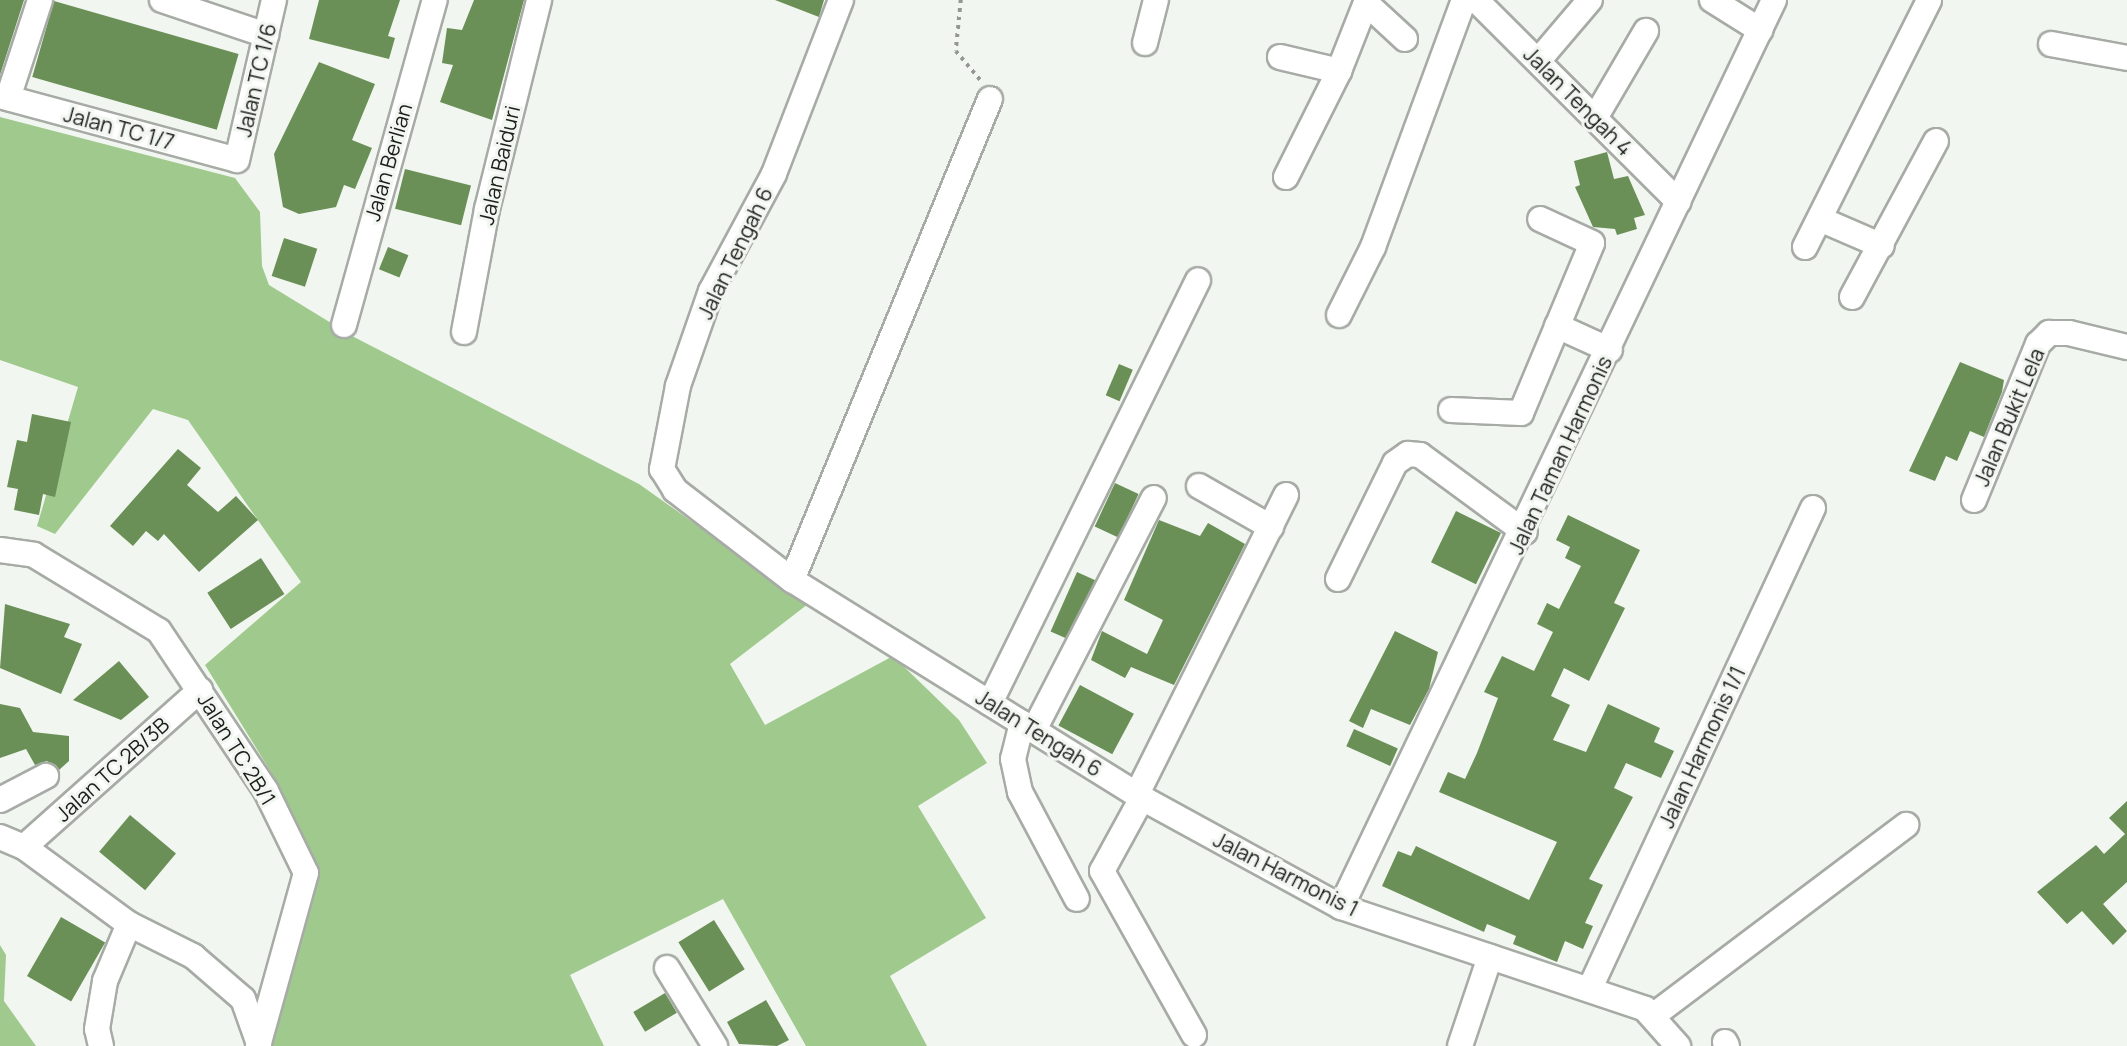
<!DOCTYPE html>
<html>
<head>
<meta charset="utf-8">
<style>
	body { margin:0 }
	#map { position:relative; width:2127px; height:1046px; overflow:hidden; background:#f2f6f0; font-family:Manrope,sans-serif }
	div>[style] { position:absolute }
	.forest>* { inset:0; background:#a0c98d }
	.building>* { inset:0; background:#6a9057; transform-origin:0 0 }
	.path>* { height:3.5px; margin-top:-1.75px; transform-origin:0; background:repeating-linear-gradient(90deg,#949793 0 3.5px,transparent 0 8.5px) }
	.roads { filter:drop-shadow(2px 0 #a7aba5) drop-shadow(-2px 0 #a7aba5) drop-shadow(0 2px #a7aba5) drop-shadow(0 -2px #a7aba5) }
	.minor>* { height:24px; margin:-12px; padding:0 12px; transform-origin:12px; border-radius:12px; background:#fff }
	span { translate:-50% -50%; white-space:nowrap; text-align:center; line-height:1.15; -webkit-text-stroke:6px #f2f6f0; paint-order:stroke }
	.street-label { font-size:21px; color:#1b1d1b }
</style>
</head>
<body>
<div id="map">
	<div class="forest">
		<div style="clip-path:polygon(0 117px,235px 178px,260px 212px,262px 266px,269px 285px,354px 337px,639px 484px,808px 604px,730px 664px,765px 725px,893px 656px,959px 720px,987px 763px,918px 806px,986px 918px,890px 976px,927px 1046px,806px 1046px,723px 899px,570px 975px,604px 1046px,272px 1046px,317px 868px,274px 777px,205px 665px,301px 582px,188px 420px,153px 409px,55px 534px,37px 526px,78px 387px,0 360px)"></div>
		<div style="clip-path:polygon(0 945px,6px 955px,4px 1001px,36px 1046px,0 1046px)"></div>
	</div>
	<div class="building">
		<div style="clip-path:polygon(0 0,24px 0,0 75px)"></div>
		<div style="clip-path:polygon(319px 0,400px 0,388px 36px,395px 38px,389px 59px,309px 39px)"></div>
		<div style="clip-path:polygon(474px 0,524px 0,492px 120px,440px 102px,453px 65px,442px 63px,447px 28px,462px 30px)"></div>
		<div style="clip-path:polygon(775px 0,824px 0,819px 17px)"></div>
		<div style="left:54px;top:1px;width:192px;height:79px;rotate:16deg"></div>
		<div style="clip-path:polygon(319px 62px,375px 84px,352px 140px,372px 148px,355px 189px,344px 185px,336px 207px,299px 214px,283px 207px,274px 154px)"></div>
		<div style="clip-path:polygon(1607px 152px,1614px 179px,1628px 176px,1645px 215px,1634px 218px,1637px 229px,1617px 235px,1615px 229px,1593px 227px,1575px 187px,1580px 185px,1574px 161px)"></div>
		<div style="left:405px;top:169px;width:68px;height:41px;rotate:14deg"></div>
		<div style="left:284px;top:238px;width:35px;height:40px;rotate:18deg"></div>
		<div style="left:388px;top:247px;width:22px;height:24px;rotate:22deg"></div>
		<div style="clip-path:polygon(1960px 362px,2004px 380px,2002px 392px,1984px 437px,1970px 431px,1957px 461px,1946px 456px,1935px 481px,1909px 471px)"></div>
		<div style="left:1119px;top:364px;width:15px;height:34px;rotate:23deg"></div>
		<div style="clip-path:polygon(32px 414px,71px 422px,55px 497px,43px 494px,39px 515px,14px 510px,18px 489px,7px 487px,17px 440px,27px 442px)"></div>
		<div style="clip-path:polygon(178px 449px,201px 468px,187px 485px,218px 512px,236px 496px,258px 520px,199px 572px,164px 534px,158px 541px,146px 531px,133px 546px,110px 526px)"></div>
		<div style="left:1115px;top:483px;width:26px;height:48px;rotate:25deg"></div>
		<div style="left:1456px;top:511px;width:50px;height:57px;rotate:26deg"></div>
		<div style="clip-path:polygon(1568px 515px,1640px 550px,1614px 603px,1625px 608px,1589px 681px,1564px 668px,1551px 696px,1570px 705px,1553px 740px,1586px 752px,1608px 704px,1660px 728px,1654px 742px,1674px 751px,1661px 778px,1626px 763px,1614px 788px,1633px 797px,1589px 879px,1603px 885px,1585px 923px,1593px 926px,1583px 949px,1565px 941px,1557px 962px,1513px 944px,1516px 936px,1487px 924px,1484px 932px,1382px 886px,1398px 851px,1411px 856px,1416px 846px,1529px 900px,1557px 842px,1439px 792px,1448px 772px,1465px 779px,1477px 753px,1498px 698px,1484px 692px,1502px 656px,1534px 671px,1553px 632px,1537px 624px,1547px 603px,1559px 609px,1581px 566px,1565px 558px,1570px 547px,1556px 540px)"></div>
		<div style="clip-path:polygon(1159px 520px,1200px 536px,1208px 523px,1245px 544px,1174px 685px,1131px 667px,1125px 678px,1091px 660px,1102px 631px,1147px 654px,1163px 620px,1124px 600px)"></div>
		<div style="left:261px;top:558px;width:43px;height:64px;rotate:57deg"></div>
		<div style="left:1077px;top:572px;width:20px;height:65px;rotate:24deg"></div>
		<div style="clip-path:polygon(5px 604px,70px 624px,64px 637px,82px 644px,61px 694px,0 668px)"></div>
		<div style="clip-path:polygon(1395px 631px,1438px 652px,1429px 689px,1410px 725px,1371px 709px,1363px 728px,1349px 721px)"></div>
		<div style="clip-path:polygon(119px 661px,149px 697px,121px 720px,73px 700px)"></div>
		<div style="left:1080px;top:685px;width:61px;height:46px;rotate:28deg"></div>
		<div style="clip-path:polygon(0 704px,20px 708px,33px 732px,69px 736px,69px 761px,59px 770px,47px 761px,35px 765px,26px 749px,0 758px)"></div>
		<div style="left:1354px;top:729px;width:48px;height:19px;rotate:24deg"></div>
		<div style="clip-path:polygon(2127px 801px,2127px 882px,2103px 904px,2127px 931px,2113px 945px,2082px 911px,2067px 924px,2037px 892px,2096px 845px,2104px 854px,2125px 834px,2109px 818px)"></div>
		<div style="left:130px;top:815px;width:60px;height:48px;rotate:40deg"></div>
		<div style="left:61px;top:917px;width:51px;height:68px;rotate:30deg"></div>
		<div style="left:714px;top:920px;width:58px;height:42px;rotate:58deg"></div>
		<div style="left:665px;top:993px;width:23px;height:37px;rotate:59deg"></div>
		<div style="clip-path:polygon(766px 1000px,789px 1040px,777px 1046px,739px 1044px,727px 1022px)"></div>
	</div>
	<div class="path">
		<div style="left:961px;top:0;width:51px;rotate:95.6deg"></div>
		<div style="left:956px;top:51px;width:38px;rotate:50deg"></div>
	</div>
	<div class="roads">
		<div class="minor">
			<div style="left:162px;top:0;width:110px;rotate:18.6deg"></div>
			<div style="left:841px;top:0;width:186px;rotate:111.1deg"></div>
			<div style="left:774px;top:174px;width:133px;rotate:118.3deg"></div>
			<div style="left:711px;top:291px;width:101px;rotate:109.2deg"></div>
			<div style="left:678px;top:386px;width:85px;rotate:100.9deg"></div>
			<div style="left:662px;top:469px;width:25px;rotate:58deg"></div>
			<div style="left:675px;top:490px;width:148px;rotate:37.6deg"></div>
			<div style="left:792px;top:580px;width:412px;rotate:31.9deg"></div>
			<div style="left:1142px;top:798px;width:227px;rotate:28.7deg"></div>
			<div style="left:1341px;top:907px;width:321px;rotate:18.5deg"></div>
			<div style="left:1645px;top:1009px;width:50px;rotate:48.3deg"></div>
			<div style="left:1476px;top:0;width:286px;rotate:44.9deg"></div>
			<div style="left:1712px;top:0;width:57px;rotate:32deg"></div>
			<div style="left:1366px;top:3px;width:53px;rotate:42.7deg"></div>
			<div style="left:1145px;top:43px;width:44px;rotate:-75.7deg"></div>
			<div style="left:2051px;top:44px;width:77px;rotate:10.4deg"></div>
			<div style="left:1280px;top:57px;width:61px;rotate:13.3deg"></div>
			<div style="left:1339px;top:71px;width:76px;rotate:-68.5deg"></div>
			<div style="left:1538px;top:61px;width:80px;rotate:-49.6deg"></div>
			<div style="left:0;top:96px;width:245px;rotate:15.1deg"></div>
			<div style="left:237px;top:160px;width:164px;rotate:-77deg"></div>
			<div style="left:8px;top:98px;width:103px;rotate:-71.9deg"></div>
			<div style="left:1595px;top:118px;width:101px;rotate:-59.6deg"></div>
			<div style="left:1286px;top:177px;width:119px;rotate:-63.4deg"></div>
			<div style="left:1822px;top:220px;width:65px;rotate:23.4deg"></div>
			<div style="left:1805px;top:247px;width:276px;rotate:-63.3deg"></div>
			<div style="left:1852px;top:297px;width:177px;rotate:-61.7deg"></div>
			<div style="left:1339px;top:315px;width:76px;rotate:-63.4deg"></div>
			<div style="left:1373px;top:247px;width:263px;rotate:-69.8deg"></div>
			<div style="left:344px;top:325px;width:337px;rotate:-74.4deg"></div>
			<div style="left:1557px;top:326px;width:58px;rotate:24.4deg"></div>
			<div style="left:464px;top:332px;width:125px;rotate:-79.4deg"></div>
			<div style="left:487px;top:209px;width:215px;rotate:-76deg"></div>
			<div style="left:1451px;top:410px;width:70px;rotate:2.5deg"></div>
			<div style="left:1521px;top:413px;width:184px;rotate:-67.3deg"></div>
			<div style="left:1592px;top:243px;width:57px;rotate:-155.2deg"></div>
			<div style="left:1199px;top:486px;width:83px;rotate:29.7deg"></div>
			<div style="left:1974px;top:500px;width:169px;rotate:-67.7deg"></div>
			<div style="left:2038px;top:344px;width:16px;rotate:-45deg"></div>
			<div style="left:2049px;top:333px;width:20px"></div>
			<div style="left:2069px;top:333px;width:60px;rotate:13.6deg"></div>
			<div style="left:0;top:550px;width:34px;rotate:8deg"></div>
			<div style="left:34px;top:555px;width:146px;rotate:31.3deg"></div>
			<div style="left:159px;top:631px;width:192px;rotate:56.2deg"></div>
			<div style="left:266px;top:791px;width:91px;rotate:64deg"></div>
			<div style="left:306px;top:873px;width:180px;rotate:105.5deg"></div>
			<div style="left:1338px;top:579px;width:129px;rotate:-63.8deg"></div>
			<div style="left:1395px;top:463px;width:16px;rotate:-35deg"></div>
			<div style="left:1408px;top:454px;width:12px;rotate:5deg"></div>
			<div style="left:1420px;top:455px;width:130px;rotate:36.3deg"></div>
			<div style="left:792px;top:580px;width:520px;rotate:-67.63deg"></div>
			<div style="left:990px;top:703px;width:471px;rotate:-63.8deg"></div>
			<div style="left:1022px;top:723px;width:37px;rotate:104deg"></div>
			<div style="left:1013px;top:759px;width:34px;rotate:78deg"></div>
			<div style="left:1020px;top:792px;width:121px;rotate:62deg"></div>
			<div style="left:1034px;top:730px;width:261px;rotate:-62.7deg"></div>
			<div style="left:1137px;top:794px;width:334px;rotate:-63.5deg"></div>
			<div style="left:1142px;top:798px;width:83px;rotate:118.7deg"></div>
			<div style="left:1102px;top:871px;width:188px;rotate:60.7deg"></div>
			<div style="left:0;top:800px;width:52px;rotate:-27.6deg"></div>
			<div style="left:0;top:837px;width:26px;rotate:23deg"></div>
			<div style="left:24px;top:847px;width:130px;rotate:36.3deg"></div>
			<div style="left:129px;top:924px;width:72px;rotate:26.6deg"></div>
			<div style="left:193px;top:956px;width:66px;rotate:40.7deg"></div>
			<div style="left:243px;top:999px;width:48px;rotate:70.4deg"></div>
			<div style="left:24px;top:847px;width:236px;rotate:-41.7deg"></div>
			<div style="left:1341px;top:907px;width:1005px;rotate:-64.48deg"></div>
			<div style="left:667px;top:968px;width:92px;rotate:58.4deg"></div>
			<div style="left:1591px;top:986px;width:527px;rotate:-65.09deg"></div>
			<div style="left:1654px;top:1015px;width:316px;rotate:-37deg"></div>
			<div style="left:1725px;top:1042px;width:4px;rotate:63deg"></div>
			<div style="left:101px;top:1046px;width:17px;rotate:-103deg"></div>
			<div style="left:97px;top:1029px;width:49px;rotate:-80.5deg"></div>
			<div style="left:105px;top:981px;width:62px;rotate:-67.2deg"></div>
			<div style="left:1460px;top:1046px;width:94px;rotate:-71.4deg"></div>
		</div>
	</div>
	<div class="street-label">
		<span style="left:256px;top:80px;rotate:-77deg">Jalan TC 1/6</span>
		<span style="left:1578px;top:101px;rotate:45deg">Jalan Tengah 4</span>
		<span style="left:119px;top:128px;rotate:15deg">Jalan TC 1/7</span>
		<span style="left:388px;top:162px;rotate:-74deg">Jalan Berlian</span>
		<span style="left:499px;top:165px;rotate:-77deg">Jalan Baiduri</span>
		<span style="left:735px;top:253px;rotate:-64deg">Jalan Tengah 6</span>
		<span style="left:2009px;top:417px;rotate:-67deg">Jalan Bukit Lela</span>
		<span style="left:1560px;top:455px;rotate:-65deg">Jalan Taman Harmonis</span>
		<span style="left:1039px;top:733px;rotate:32deg">Jalan Tengah 6</span>
		<span style="left:1702px;top:747px;rotate:-65deg">Jalan Harmonis 1/1</span>
		<span style="left:237px;top:749px;rotate:58deg">Jalan TC 2B/1</span>
		<span style="left:112px;top:769px;rotate:-42deg">Jalan TC 2B/3B</span>
		<span style="left:1286px;top:874px;rotate:27deg">Jalan Harmonis 1</span>
	</div>
</div>
</body>
</html>
